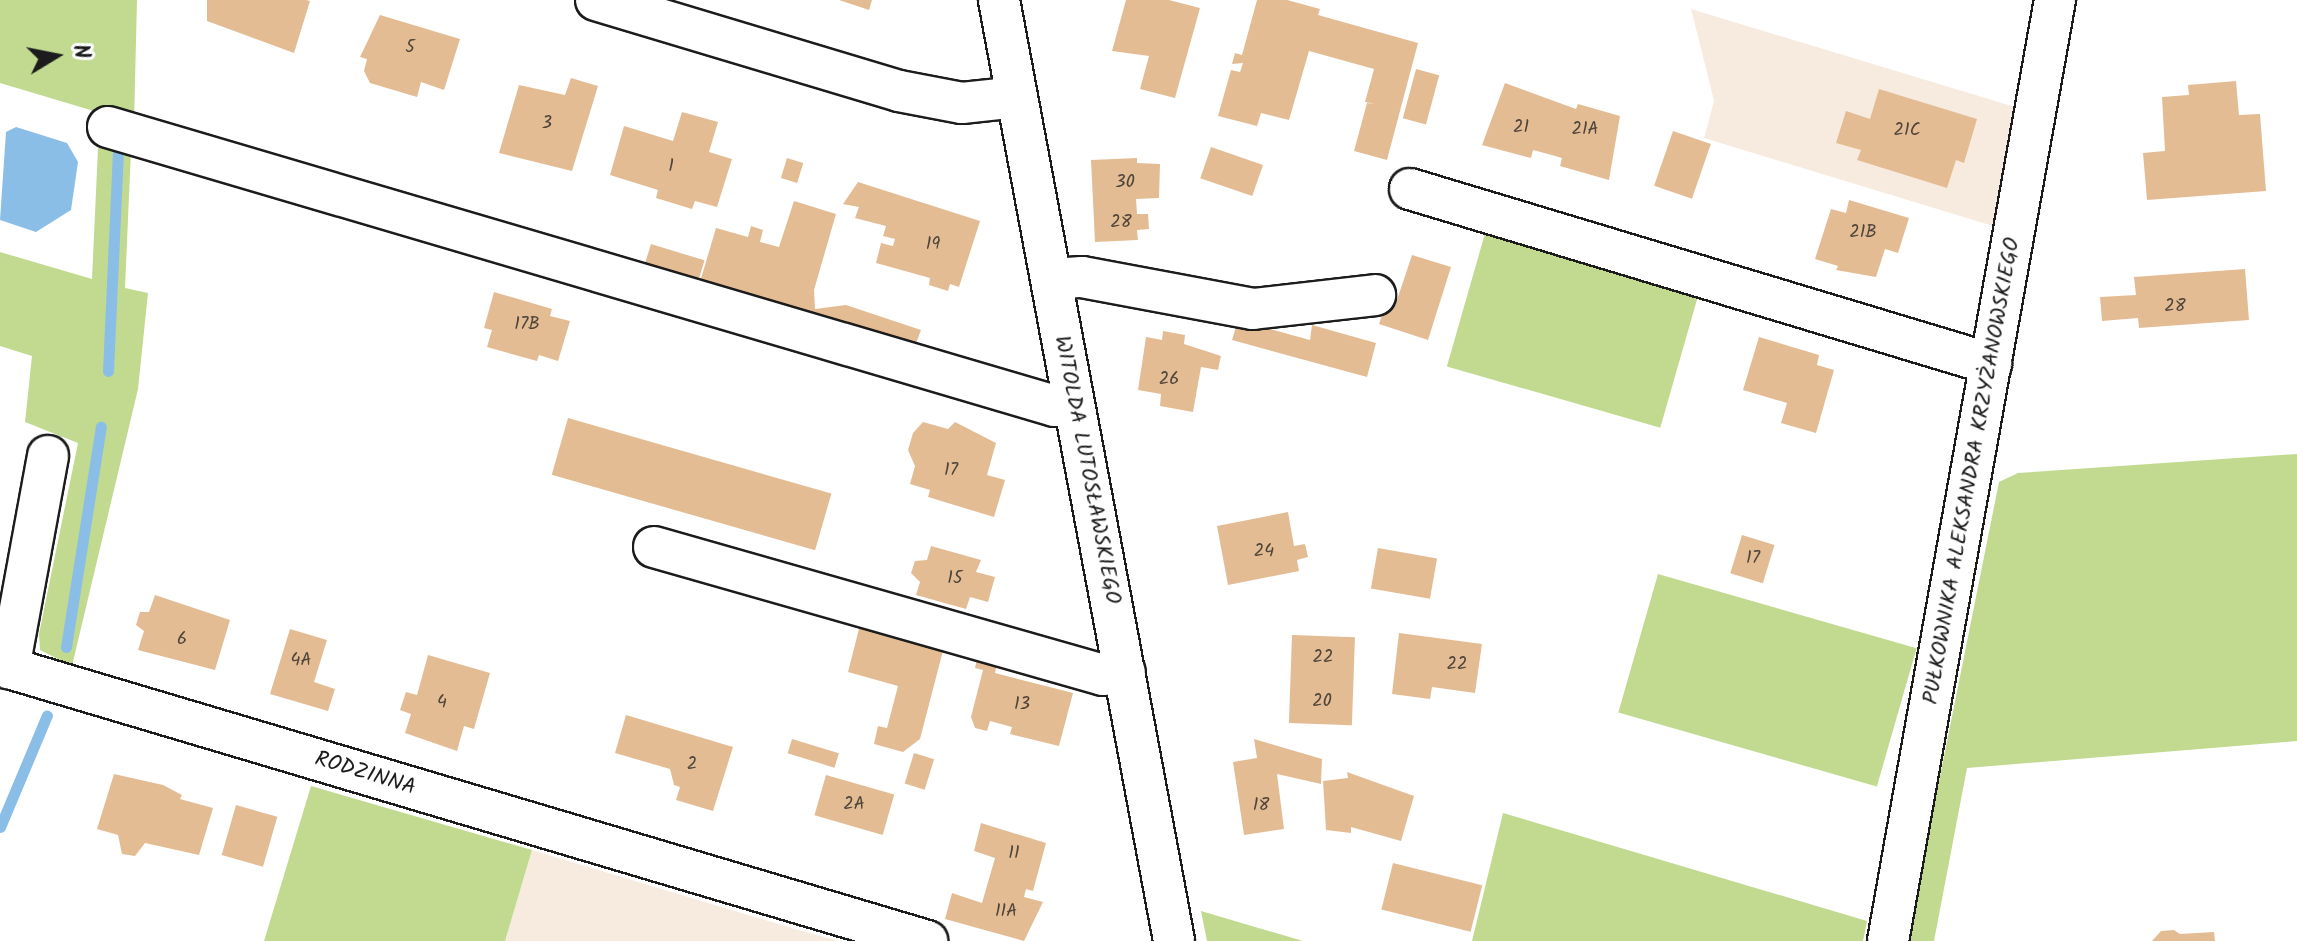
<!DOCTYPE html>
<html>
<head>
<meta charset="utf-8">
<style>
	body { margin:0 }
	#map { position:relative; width:2297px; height:941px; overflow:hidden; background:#fff; font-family:Kalam,sans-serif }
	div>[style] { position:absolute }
	.built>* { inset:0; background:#f7ebdf }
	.green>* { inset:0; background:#c1da90; transform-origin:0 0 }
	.water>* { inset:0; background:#8bbee7 }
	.stream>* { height:11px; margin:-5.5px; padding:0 5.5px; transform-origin:5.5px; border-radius:5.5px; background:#8bbee7 }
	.building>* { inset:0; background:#e4bc94; transform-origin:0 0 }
	.roads { filter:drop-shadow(2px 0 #1c1c1c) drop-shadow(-2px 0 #1c1c1c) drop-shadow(0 2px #1c1c1c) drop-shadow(0 -2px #1c1c1c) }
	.minor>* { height:40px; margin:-20px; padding:0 20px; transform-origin:20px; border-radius:20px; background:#fff }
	span { translate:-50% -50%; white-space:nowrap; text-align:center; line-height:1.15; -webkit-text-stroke:6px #fff; paint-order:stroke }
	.number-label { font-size:18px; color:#4e443a }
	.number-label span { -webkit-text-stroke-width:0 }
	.street-label { font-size:22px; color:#1c1c1c }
	.north { position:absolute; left:16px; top:16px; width:80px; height:80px; -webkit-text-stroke:6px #fff; paint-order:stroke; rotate:80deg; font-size:22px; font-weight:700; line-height:32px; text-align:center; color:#1c1c1c }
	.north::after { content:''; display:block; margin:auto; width:28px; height:36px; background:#1c1c1c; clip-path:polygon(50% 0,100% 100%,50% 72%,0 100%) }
</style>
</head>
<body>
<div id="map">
	<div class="built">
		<div style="clip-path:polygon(1691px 9px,2015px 107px,1993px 226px,1704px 138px,1714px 101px)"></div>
		<div style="clip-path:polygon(532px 850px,795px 929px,839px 941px,505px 941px)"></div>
	</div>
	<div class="green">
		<div style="clip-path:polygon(0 0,137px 0,134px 123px,0 83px)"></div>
		<div style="clip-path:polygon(98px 148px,131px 150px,125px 288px,148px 293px,138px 389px,72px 666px,40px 650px,39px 634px,78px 443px,25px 422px,32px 356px,0 346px,0 252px,92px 279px)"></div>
		<div style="left:1486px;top:230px;width:222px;height:142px;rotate:16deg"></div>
		<div style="clip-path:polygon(2297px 454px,2297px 741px,1967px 768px,1934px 941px,1907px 941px,1999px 482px,2018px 473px)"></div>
		<div style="left:1658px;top:574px;width:269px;height:144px;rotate:16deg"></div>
		<div style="clip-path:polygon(311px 786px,532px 850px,505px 941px,264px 941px)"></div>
		<div style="clip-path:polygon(1503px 813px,1867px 921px,1863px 941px,1472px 941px)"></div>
		<div style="clip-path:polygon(1201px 911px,1303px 941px,1207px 941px)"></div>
	</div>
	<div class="water">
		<div style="clip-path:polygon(16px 127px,67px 143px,78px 162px,71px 210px,36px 232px,0 220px,6px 132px)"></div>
	</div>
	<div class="stream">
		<div style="left:108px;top:371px;width:223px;rotate:-87.4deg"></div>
		<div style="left:66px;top:647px;width:223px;rotate:-81deg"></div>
		<div style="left:0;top:827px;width:121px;rotate:-67.2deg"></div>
	</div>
	<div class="building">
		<div style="clip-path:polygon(207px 0,306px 0,310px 1px,294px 53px,207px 21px)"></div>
		<div style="clip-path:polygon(839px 0,872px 0,869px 10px)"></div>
		<div style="clip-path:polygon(1126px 0,1169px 0,1200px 8px,1175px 98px,1140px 89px,1149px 56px,1112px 51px)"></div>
		<div style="clip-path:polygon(1257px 0,1287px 0,1320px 9px,1318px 15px,1418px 43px,1387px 160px,1354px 151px,1367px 103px,1375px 104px,1365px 102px,1374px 69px,1309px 51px,1289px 120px,1261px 113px,1257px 126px,1218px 116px,1231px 70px,1240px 72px,1243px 63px,1232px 64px,1235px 53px,1242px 55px)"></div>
		<div style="clip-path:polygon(380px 15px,460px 39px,444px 90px,421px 82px,417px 97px,370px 83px,364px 71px,367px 59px,360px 57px)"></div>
		<div style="left:1416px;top:69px;width:24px;height:51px;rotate:15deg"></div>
		<div style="clip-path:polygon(571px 78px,598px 86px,572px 171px,499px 153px,519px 85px,565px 95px)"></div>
		<div style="clip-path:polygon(2236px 81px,2239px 115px,2260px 114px,2266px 191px,2147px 200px,2143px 153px,2165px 151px,2162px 97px,2189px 95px,2188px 85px)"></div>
		<div style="clip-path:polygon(1505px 83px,1576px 109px,1578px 104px,1620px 116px,1609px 180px,1560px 166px,1562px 158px,1548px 154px,1533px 150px,1531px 158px,1482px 145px)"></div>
		<div style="clip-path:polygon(1879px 89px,1977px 119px,1964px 163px,1956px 160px,1947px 188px,1857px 160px,1861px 150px,1836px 143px,1846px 111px,1870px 119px)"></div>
		<div style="clip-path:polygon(682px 112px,718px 122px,709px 152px,732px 159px,717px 207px,695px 201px,692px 209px,656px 198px,658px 190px,610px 175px,624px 126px,673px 141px)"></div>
		<div style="left:1673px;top:131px;width:40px;height:58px;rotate:19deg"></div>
		<div style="left:1211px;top:147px;width:55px;height:33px;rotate:19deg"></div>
		<div style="left:787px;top:158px;width:17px;height:21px;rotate:17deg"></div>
		<div style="clip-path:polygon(1137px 158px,1137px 163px,1160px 164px,1159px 198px,1136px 199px,1137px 214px,1148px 214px,1149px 229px,1137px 230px,1138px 240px,1095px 242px,1091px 160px)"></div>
		<div style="clip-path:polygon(858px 182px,980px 221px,959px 287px,950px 284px,948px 291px,929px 285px,930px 278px,876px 263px,881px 243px,893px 246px,895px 239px,883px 236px,886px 226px,855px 218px,859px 207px,843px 204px)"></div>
		<div style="clip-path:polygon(1849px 200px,1909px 218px,1898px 253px,1885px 249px,1876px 277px,1836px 270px,1838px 266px,1815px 259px,1831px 209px,1846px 213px)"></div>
		<div style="clip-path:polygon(794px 201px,836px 214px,814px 290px,815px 309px,846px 305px,921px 330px,915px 346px,700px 282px,716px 228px,748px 237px,751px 226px,763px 230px,760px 242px,779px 247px)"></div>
		<div style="left:651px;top:244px;width:56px;height:27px;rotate:17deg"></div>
		<div style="clip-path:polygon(1412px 255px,1451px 267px,1428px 340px,1379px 324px,1386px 303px,1395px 306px)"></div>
		<div style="clip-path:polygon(2245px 269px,2249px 320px,2139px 328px,2138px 318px,2102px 321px,2100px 297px,2136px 295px,2134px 277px)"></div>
		<div style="clip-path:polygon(494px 292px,552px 309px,550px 316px,570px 321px,558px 361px,539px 355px,537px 361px,487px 347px,492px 330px,484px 328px)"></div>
		<div style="clip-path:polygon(1238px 320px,1310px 340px,1312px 325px,1376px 343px,1367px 377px,1232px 340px)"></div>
		<div style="clip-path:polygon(1163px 331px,1185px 335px,1184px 344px,1221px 356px,1218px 370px,1201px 367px,1193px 412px,1160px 406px,1161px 394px,1138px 390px,1146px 337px,1162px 340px)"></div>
		<div style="clip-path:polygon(1759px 337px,1819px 355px,1817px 365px,1834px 370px,1816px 433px,1781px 423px,1787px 403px,1743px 390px)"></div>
		<div style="left:568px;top:418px;width:274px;height:59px;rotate:16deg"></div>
		<div style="clip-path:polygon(923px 422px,948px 429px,955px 422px,996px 443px,987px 475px,1005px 480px,994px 517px,928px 497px,930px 490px,910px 484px,915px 466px,908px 450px,913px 433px)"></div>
		<div style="clip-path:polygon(1288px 512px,1294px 546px,1305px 544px,1308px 557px,1297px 560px,1299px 571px,1228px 585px,1217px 526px)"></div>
		<div style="left:1742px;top:535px;width:34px;height:40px;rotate:17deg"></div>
		<div style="clip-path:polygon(931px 546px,981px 560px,976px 572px,995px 577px,988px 602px,970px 597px,966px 609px,916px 595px,920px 582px,911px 573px,915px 561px,927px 560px)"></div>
		<div style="left:1378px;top:548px;width:60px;height:41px;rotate:10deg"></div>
		<div style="clip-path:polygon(155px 595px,230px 620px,215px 670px,138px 650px,144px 631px,136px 625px,140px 612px,149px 612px)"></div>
		<div style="clip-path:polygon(861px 621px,945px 643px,920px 739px,903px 752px,874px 744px,878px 726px,887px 728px,898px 686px,848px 672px)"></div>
		<div style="clip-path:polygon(290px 629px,327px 640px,314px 682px,335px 689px,328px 711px,270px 694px)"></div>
		<div style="clip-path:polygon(1399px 633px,1482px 644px,1475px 693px,1432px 687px,1430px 699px,1392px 694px)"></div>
		<div style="left:1292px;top:635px;width:63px;height:88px;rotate:2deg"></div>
		<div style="clip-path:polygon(978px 654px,998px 659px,995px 673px,1073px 693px,1059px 746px,1010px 734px,1012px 727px,990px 721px,987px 731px,975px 728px,971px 717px,983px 670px,975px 668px)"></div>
		<div style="clip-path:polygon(428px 655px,490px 673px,474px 729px,464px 726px,457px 751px,405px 733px,411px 714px,400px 710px,406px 692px,417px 695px)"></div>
		<div style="clip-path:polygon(626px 715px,733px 747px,713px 811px,676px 800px,680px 787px,674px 785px,670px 769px,615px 753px)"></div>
		<div style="left:792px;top:739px;width:49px;height:15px;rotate:17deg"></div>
		<div style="clip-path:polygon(1254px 739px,1322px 759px,1321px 784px,1277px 774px,1284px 829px,1244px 835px,1233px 762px,1257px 758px)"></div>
		<div style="left:914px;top:753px;width:21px;height:32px;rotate:17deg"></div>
		<div style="clip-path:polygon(1347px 772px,1414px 796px,1401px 841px,1351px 827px,1351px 833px,1326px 830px,1323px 781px,1348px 778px)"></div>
		<div style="clip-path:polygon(114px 774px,163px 785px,182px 795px,180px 799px,213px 808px,199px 855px,145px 843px,135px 856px,122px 854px,118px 835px,97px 829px)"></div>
		<div style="left:826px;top:775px;width:71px;height:42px;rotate:16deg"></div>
		<div style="left:236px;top:805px;width:43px;height:52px;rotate:16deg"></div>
		<div style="clip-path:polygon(981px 823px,1046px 843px,1033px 891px,1026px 889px,1024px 897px,1043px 902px,1024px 941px,945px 919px,952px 893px,982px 903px,995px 858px,974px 851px)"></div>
		<div style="left:1393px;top:863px;width:92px;height:48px;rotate:14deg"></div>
		<div style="clip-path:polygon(2174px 930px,2180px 934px,2214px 932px,2215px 941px,2152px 941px,2161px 931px)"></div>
	</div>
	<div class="roads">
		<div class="minor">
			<div style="left:596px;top:0;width:316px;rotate:16.7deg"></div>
			<div style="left:899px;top:91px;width:64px;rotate:10.8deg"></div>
			<div style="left:962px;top:103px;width:55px;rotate:-6.2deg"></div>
			<div style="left:999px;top:0;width:957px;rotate:79.46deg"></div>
			<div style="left:108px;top:127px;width:987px;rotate:16.42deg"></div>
			<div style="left:1055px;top:406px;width:19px;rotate:-6deg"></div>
			<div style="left:1410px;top:189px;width:607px;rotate:16.76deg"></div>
			<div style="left:1052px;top:279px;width:30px;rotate:-4deg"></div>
			<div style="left:1082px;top:277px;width:174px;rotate:10.6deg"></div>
			<div style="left:1253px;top:309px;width:123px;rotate:-6.5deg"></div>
			<div style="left:48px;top:456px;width:216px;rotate:100.4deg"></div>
			<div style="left:9px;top:668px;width:958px;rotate:16.56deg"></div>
			<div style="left:654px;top:547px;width:467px;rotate:15.9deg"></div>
			<div style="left:1103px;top:675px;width:22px;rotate:-8deg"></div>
			<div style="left:1888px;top:941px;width:956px;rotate:-79.94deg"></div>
		</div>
	</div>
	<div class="number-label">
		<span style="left:410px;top:48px">5</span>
		<span style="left:547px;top:124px">3</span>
		<span style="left:1521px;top:128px">21</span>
		<span style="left:1585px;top:130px">21A</span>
		<span style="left:1907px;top:131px">21C</span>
		<span style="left:671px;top:167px">1</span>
		<span style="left:1125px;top:183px">30</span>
		<span style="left:1121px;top:223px">28</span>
		<span style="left:1863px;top:233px">21B</span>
		<span style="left:933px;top:245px">19</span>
		<span style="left:2175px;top:307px">28</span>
		<span style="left:527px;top:325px">17B</span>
		<span style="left:1169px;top:380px">26</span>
		<span style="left:951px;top:471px">17</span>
		<span style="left:1264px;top:552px">24</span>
		<span style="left:1753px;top:559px">17</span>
		<span style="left:955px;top:579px">15</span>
		<span style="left:182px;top:640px">6</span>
		<span style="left:1323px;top:658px">22</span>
		<span style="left:301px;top:661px">4A</span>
		<span style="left:1457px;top:665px">22</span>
		<span style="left:1322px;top:702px">20</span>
		<span style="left:442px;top:703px">4</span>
		<span style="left:1022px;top:705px">13</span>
		<span style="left:692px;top:765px">2</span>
		<span style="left:854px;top:805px">2A</span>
		<span style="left:1261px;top:806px">18</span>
		<span style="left:1014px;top:854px">11</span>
		<span style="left:1006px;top:912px">11A</span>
	</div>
	<div class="street-label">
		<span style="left:1087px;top:470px;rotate:79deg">WITOLDA LUTOSŁAWSKIEGO</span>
		<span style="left:1972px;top:471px;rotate:-80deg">PUŁKOWNIKA ALEKSANDRA KRZYŻANOWSKIEGO</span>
		<span style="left:365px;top:774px;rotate:17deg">RODZINNA</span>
	</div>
	<div class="north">N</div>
</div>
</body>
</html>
